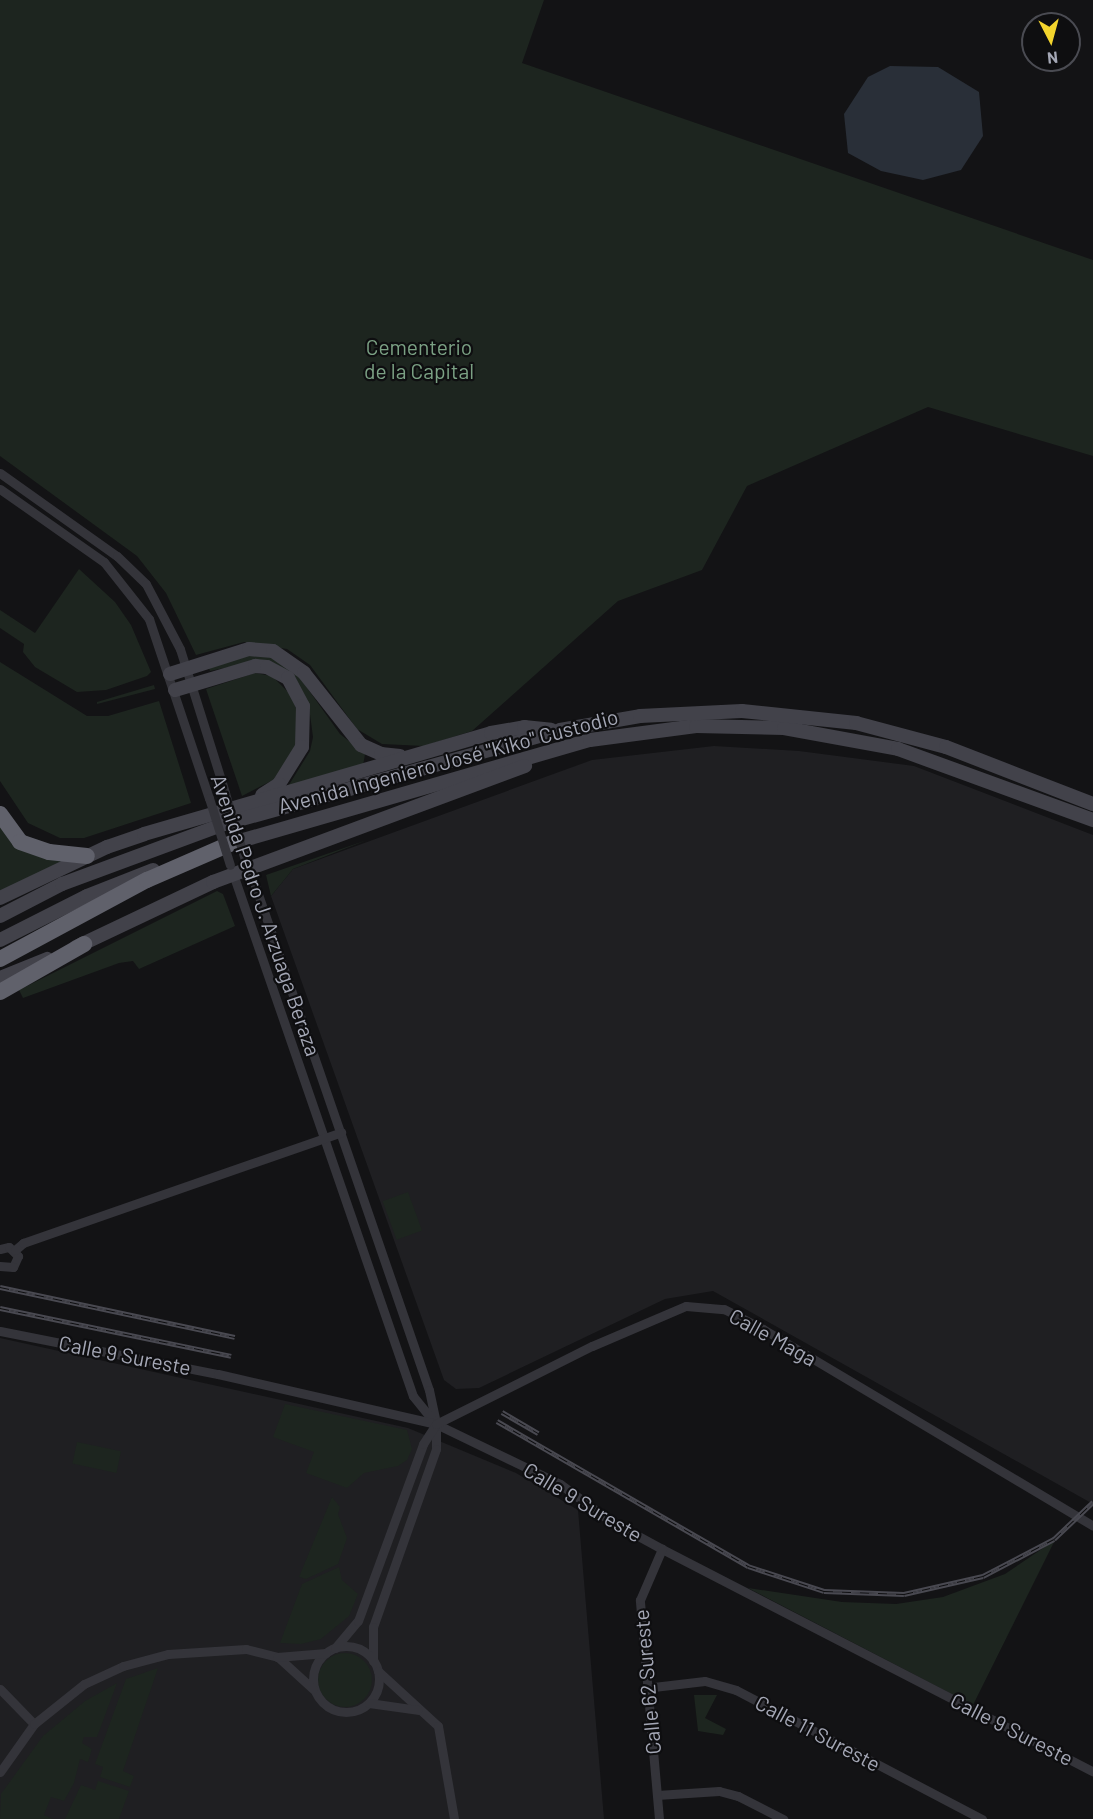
<!DOCTYPE html>
<html>
<head>
<meta charset="utf-8">
<style>
	body { margin:0 }
	#map { position:relative; width:1093px; height:1819px; overflow:hidden; background:#131315; font-family:Barlow,sans-serif }
	div>[style] { position:absolute }
	.built>* { inset:0; background:#1f1f22 }
	.green>* { inset:0; background:#1d251f; transform-origin:0 0 }
	.round { border-radius:50% }
	.water>* { inset:0; background:#292f38 }
	.street>* { height:9px; margin:-4.5px; padding:0 4.5px; transform-origin:4.5px; border-radius:4.5px; background:#34343a }
	.street>.ring { margin:-4.5px; padding:0; box-sizing:content-box; background:none; border:9px solid #34343a; border-radius:50% }
	.secondary>* { height:14px; margin:-7px; padding:0 7px; transform-origin:7px; border-radius:7px; background:#42424a }
	.highway>* { height:16px; margin:-8px; padding:0 8px; transform-origin:8px; border-radius:8px; background:#60616b }
	.rail>* { height:5px; margin-top:-2.5px; transform-origin:0; background:repeating-linear-gradient(90deg,#0e0e10 0 9px,#494951 0 18px); box-sizing:border-box; border-block:2px solid #494951 }
	.street-bridge>* { height:9px; margin:-4.5px; padding:0 4.5px; transform-origin:4.5px; border-radius:4.5px; background:#34343a }
	span { translate:-50% -50%; white-space:nowrap; text-align:center; line-height:1.15; -webkit-text-stroke:4.5px #0e0e10; paint-order:stroke }
	.park-label { font-size:21px; color:#7ba184 }
	.street-label { font-size:21px; color:#a4a7b5 }
	.north { position:absolute; left:1021px; top:12px; width:60px; height:60px; box-sizing:border-box; background:#0e0e10; border:2px solid #4a4b52; border-radius:50%; rotate:174deg; font-size:16px; font-weight:700; line-height:24px; text-align:center; color:#a4a7b5 }
	.north::after { content:''; display:block; margin:auto; width:21px; height:27px; background:#f3d42d; clip-path:polygon(50% 0,100% 100%,50% 72%,0 100%) }
</style>
</head>
<body>
<div id="map">
	<div class="built">
		<div style="clip-path:polygon(714px 746px,799px 751px,914px 766px,1093px 835px,1093px 1504px,713px 1291px,665px 1299px,479px 1388px,456px 1389px,444px 1380px,271px 896px,293px 869px,592px 760px)"></div>
		<div style="clip-path:polygon(0 1338px,408px 1428px,516px 1473px,578px 1510px,604px 1819px,0 1819px)"></div>
	</div>
	<div class="green">
		<div style="clip-path:polygon(0 0,544px 0,522px 63px,1093px 260px,1093px 456px,928px 407px,747px 486px,702px 570px,618px 601px,472px 731px,424px 746px,382px 744px,357px 729px,310px 665px,287px 649px,244px 642px,196px 655px,166px 593px,137px 556px,0 456px)"></div>
		<div style="clip-path:polygon(79px 569px,115px 602px,131px 625px,151px 672px,147px 676px,106px 690px,77px 692px,35px 667px,23px 652px,24px 644px,0 628px,0 610px,35px 633px)"></div>
		<div style="clip-path:polygon(243px 654px,268px 656px,295px 671px,340px 734px,365px 754px,363px 766px,287px 788px,310px 751px,313px 737px,309px 707px,305px 697px,259px 661px,210px 671px,208px 666px)"></div>
		<div style="clip-path:polygon(0 662px,87px 716px,108px 716px,159px 701px,191px 803px,84px 838px,60px 838px,28px 823px,0 781px)"></div>
		<div style="clip-path:polygon(255px 673px,272px 676px,292px 696px,299px 717px,298px 737px,294px 752px,275px 779px,242px 796px,206px 689px)"></div>
		<div style="clip-path:polygon(154px 685px,155px 689px,97px 704px,97px 702px)"></div>
		<div style="clip-path:polygon(0 823px,62px 860px,61px 864px,0 894px)"></div>
		<div style="clip-path:polygon(367px 840px,293px 869px,271px 896px,266px 875px)"></div>
		<div style="clip-path:polygon(217px 891px,223px 894px,235px 926px,139px 969px,133px 961px,119px 963px,23px 998px,19px 990px)"></div>
		<div style="left:408px;top:1192px;width:41px;height:27px;rotate:70deg"></div>
		<div style="clip-path:polygon(285px 1404px,407px 1430px,412px 1449px,407px 1460px,398px 1466px,364px 1473px,347px 1488px,306px 1473px,314px 1452px,273px 1437px)"></div>
		<div style="left:77px;top:1442px;width:45px;height:22px;rotate:12deg"></div>
		<div style="clip-path:polygon(332px 1497px,340px 1507px,338px 1514px,347px 1538px,338px 1564px,306px 1579px,299px 1577px)"></div>
		<div style="clip-path:polygon(1055px 1540px,973px 1705px,748px 1588px,842px 1602px,896px 1604px,943px 1597px,1005px 1574px)"></div>
		<div style="clip-path:polygon(339px 1567px,342px 1580px,358px 1594px,349px 1616px,321px 1639px,301px 1644px,280px 1643px,302px 1584px)"></div>
		<div class="round" style="left:318px;top:1653px;width:54px;height:54px"></div>
		<div style="clip-path:polygon(158px 1668px,123px 1771px,134px 1776px,130px 1787px,100px 1777px,103px 1767px,95px 1764px,126px 1679px)"></div>
		<div style="clip-path:polygon(117px 1683px,97px 1737px,84px 1737px,82px 1743px,92px 1749px,88px 1762px,80px 1759px,74px 1783px,64px 1801px,51px 1797px,44px 1815px,53px 1819px,0 1819px,1px 1794px,43px 1736px,85px 1701px)"></div>
		<div style="clip-path:polygon(694px 1695px,717px 1695px,705px 1718px,726px 1729px,723px 1735px,698px 1731px)"></div>
		<div style="clip-path:polygon(98px 1781px,129px 1791px,119px 1819px,65px 1819px,81px 1785px,95px 1790px)"></div>
	</div>
	<div class="water">
		<div style="clip-path:polygon(890px 66px,938px 67px,979px 92px,983px 136px,961px 170px,923px 180px,881px 171px,848px 153px,844px 114px,868px 77px)"></div>
	</div>
	<div class="street">
		<div style="left:0;top:473px;width:143px;rotate:35.4deg"></div>
		<div style="left:117px;top:556px;width:40px;rotate:44deg"></div>
		<div style="left:146px;top:584px;width:73px;rotate:62.4deg"></div>
		<div style="left:180px;top:649px;width:151px;rotate:72.6deg"></div>
		<div style="left:0;top:489px;width:127px;rotate:35.1deg"></div>
		<div style="left:104px;top:562px;width:73px;rotate:51.7deg"></div>
		<div style="left:149px;top:619px;width:189px;rotate:71.5deg"></div>
		<div style="left:248px;top:865px;width:555px;rotate:70.98deg"></div>
		<div style="left:429px;top:1390px;width:35px;rotate:78deg"></div>
		<div style="left:436px;top:1424px;width:25px;rotate:90deg"></div>
		<div style="left:436px;top:1449px;width:189px;rotate:109.5deg"></div>
		<div style="left:373px;top:1627px;width:34px;rotate:90deg"></div>
		<div style="left:232px;top:871px;width:555px;rotate:70.98deg"></div>
		<div style="left:413px;top:1396px;width:33px;rotate:51deg"></div>
		<div style="left:0;top:1249px;width:9px;rotate:-13deg"></div>
		<div style="left:9px;top:1247px;width:13px;rotate:45deg"></div>
		<div style="left:18px;top:1256px;width:12px;rotate:114deg"></div>
		<div style="left:13px;top:1267px;width:13px;rotate:-176deg"></div>
		<div style="left:15px;top:1250px;width:11px;rotate:-41deg"></div>
		<div style="left:23px;top:1243px;width:337px;rotate:-19.2deg"></div>
		<div style="left:0;top:1331px;width:222px;rotate:11.2deg"></div>
		<div style="left:218px;top:1374px;width:224px;rotate:12.9deg"></div>
		<div style="left:436px;top:1424px;width:138px;rotate:25.8deg"></div>
		<div style="left:560px;top:1484px;width:61px;rotate:36.3deg"></div>
		<div style="left:609px;top:1520px;width:60px;rotate:28.7deg"></div>
		<div style="left:662px;top:1549px;width:485px;rotate:27.3deg"></div>
		<div class="ring" style="left:313px;top:1646px;width:57px;height:57px"></div>
		<div style="left:335px;top:1648px;width:35px;rotate:-50deg"></div>
		<div style="left:358px;top:1621px;width:189px;rotate:-69.8deg"></div>
		<div style="left:423px;top:1444px;width:24px;rotate:-57deg"></div>
		<div style="left:436px;top:1424px;width:174px;rotate:-26.6deg"></div>
		<div style="left:592px;top:1346px;width:102px;rotate:-23.1deg"></div>
		<div style="left:686px;top:1306px;width:38px;rotate:5deg"></div>
		<div style="left:724px;top:1309px;width:44px;rotate:27.1deg"></div>
		<div style="left:763px;top:1329px;width:384px;rotate:30.8deg"></div>
		<div style="left:279px;top:1658px;width:46px;rotate:42.4deg"></div>
		<div style="left:378px;top:1671px;width:81px;rotate:42.5deg"></div>
		<div style="left:438px;top:1726px;width:94px;rotate:80.2deg"></div>
		<div style="left:645px;top:1688px;width:60px;rotate:-6.7deg"></div>
		<div style="left:705px;top:1681px;width:32px;rotate:16deg"></div>
		<div style="left:736px;top:1690px;width:278px;rotate:27.7deg"></div>
		<div style="left:0;top:1689px;width:49px;rotate:45.8deg"></div>
		<div style="left:369px;top:1703px;width:49px;rotate:8.1deg"></div>
		<div style="left:0;top:1772px;width:59px;rotate:-54.7deg"></div>
		<div style="left:34px;top:1724px;width:64px;rotate:-38.7deg"></div>
		<div style="left:84px;top:1684px;width:43px;rotate:-24.8deg"></div>
		<div style="left:123px;top:1666px;width:47px;rotate:-14.9deg"></div>
		<div style="left:168px;top:1654px;width:78px;rotate:-3.7deg"></div>
		<div style="left:246px;top:1649px;width:32px;rotate:14deg"></div>
		<div style="left:277px;top:1657px;width:49px;rotate:-4.7deg"></div>
		<div style="left:657px;top:1795px;width:62px;rotate:-3.7deg"></div>
		<div style="left:719px;top:1791px;width:20px;rotate:15deg"></div>
		<div style="left:738px;top:1796px;width:51px;rotate:27.1deg"></div>
		<div style="left:659px;top:1819px;width:220px;rotate:-95deg"></div>
		<div style="left:640px;top:1600px;width:56px;rotate:-66.7deg"></div>
	</div>
	<div class="secondary">
		<div style="left:170px;top:674px;width:83px;rotate:-17.6deg"></div>
		<div style="left:249px;top:649px;width:24px;rotate:5deg"></div>
		<div style="left:273px;top:651px;width:38px;rotate:35deg"></div>
		<div style="left:304px;top:673px;width:92px;rotate:51.6deg"></div>
		<div style="left:361px;top:745px;width:22px;rotate:24deg"></div>
		<div style="left:381px;top:754px;width:19px;rotate:6deg"></div>
		<div style="left:175px;top:690px;width:84px;rotate:-16.7deg"></div>
		<div style="left:255px;top:666px;width:12px;rotate:5deg"></div>
		<div style="left:267px;top:667px;width:24px;rotate:28deg"></div>
		<div style="left:288px;top:678px;width:32px;rotate:62deg"></div>
		<div style="left:303px;top:706px;width:41px;rotate:91.4deg"></div>
		<div style="left:302px;top:747px;width:44px;rotate:121.9deg"></div>
		<div style="left:279px;top:784px;width:20px;rotate:147deg"></div>
		<div style="left:226px;top:845px;width:379px;rotate:-16.1deg"></div>
		<div style="left:590px;top:740px;width:107px;rotate:-7.5deg"></div>
		<div style="left:696px;top:726px;width:88px;rotate:1.3deg"></div>
		<div style="left:784px;top:728px;width:116px;rotate:10.4deg"></div>
		<div style="left:898px;top:749px;width:208px;rotate:20deg"></div>
		<div style="left:0;top:898px;width:119px;rotate:-25.5deg"></div>
		<div style="left:107px;top:847px;width:39px;rotate:-19deg"></div>
		<div style="left:144px;top:834px;width:361px;rotate:-16.2deg"></div>
		<div style="left:491px;top:733px;width:34px;rotate:-10deg"></div>
		<div style="left:524px;top:727px;width:27px;rotate:6deg"></div>
		<div style="left:0;top:916px;width:70px;rotate:-27.3deg"></div>
		<div style="left:62px;top:884px;width:173px;rotate:-20.3deg"></div>
		<div style="left:224px;top:824px;width:349px;rotate:-15.6deg"></div>
		<div style="left:560px;top:730px;width:81px;rotate:-9.9deg"></div>
		<div style="left:640px;top:716px;width:102px;rotate:-2.8deg"></div>
		<div style="left:742px;top:711px;width:115px;rotate:6deg"></div>
		<div style="left:856px;top:723px;width:93px;rotate:14.9deg"></div>
		<div style="left:946px;top:747px;width:158px;rotate:21.2deg"></div>
		<div style="left:0;top:940px;width:97px;rotate:-26.8deg"></div>
		<div style="left:87px;top:896px;width:71px;rotate:-21.5deg"></div>
		<div style="left:76px;top:947px;width:152px;rotate:-25.4deg"></div>
		<div style="left:213px;top:882px;width:333px;rotate:-20.4deg"></div>
		<div style="left:0;top:978px;width:51px;rotate:-22deg"></div>
	</div>
	<div class="highway">
		<div style="left:0;top:814px;width:34px;rotate:54deg"></div>
		<div style="left:20px;top:842px;width:31px;rotate:19deg"></div>
		<div style="left:49px;top:852px;width:38px;rotate:6deg"></div>
		<div style="left:0;top:959px;width:167px;rotate:-28.3deg"></div>
		<div style="left:147px;top:880px;width:93px;rotate:-23.5deg"></div>
		<div style="left:0;top:992px;width:97px;rotate:-29.7deg"></div>
	</div>
	<div class="rail">
		<div style="left:0;top:1287px;width:240px;rotate:12deg"></div>
		<div style="left:0;top:1308px;width:236px;rotate:11.7deg"></div>
		<div style="left:502px;top:1412px;width:42px;rotate:30.3deg"></div>
		<div style="left:497px;top:1421px;width:290px;rotate:30deg"></div>
		<div style="left:748px;top:1566px;width:80px;rotate:18.2deg"></div>
		<div style="left:824px;top:1591px;width:80px;rotate:2.1deg"></div>
		<div style="left:904px;top:1594px;width:81px;rotate:-12.8deg"></div>
		<div style="left:983px;top:1576px;width:80px;rotate:-27.5deg"></div>
		<div style="left:1054px;top:1539px;width:54px;rotate:-43.5deg"></div>
	</div>
	<div class="street-bridge">
		<div style="left:225px;top:793px;width:70px;rotate:73.4deg"></div>
		<div style="left:209px;top:798px;width:70px;rotate:72.6deg"></div>
	</div>
	<div class="park-label">
		<span style="left:419px;top:359px">Cementerio<br>de la Capital</span>
	</div>
	<div class="street-label">
		<span style="left:448px;top:761px;rotate:-15deg">Avenida Ingeniero José "Kiko" Custodio</span>
		<span style="left:266px;top:915px;rotate:71deg">Avenida Pedro J. Arzuaga Beraza</span>
		<span style="left:773px;top:1337px;rotate:29deg">Calle Maga</span>
		<span style="left:125px;top:1355px;rotate:11deg">Calle 9 Sureste</span>
		<span style="left:583px;top:1502px;rotate:31deg">Calle 9 Sureste</span>
		<span style="left:647px;top:1682px;rotate:-95deg">Calle 62 Sureste</span>
		<span style="left:1012px;top:1729px;rotate:27deg">Calle 9 Sureste</span>
		<span style="left:818px;top:1733px;rotate:28deg">Calle 11 Sureste</span>
	</div>
	<div class="north">N</div>
</div>
</body>
</html>
